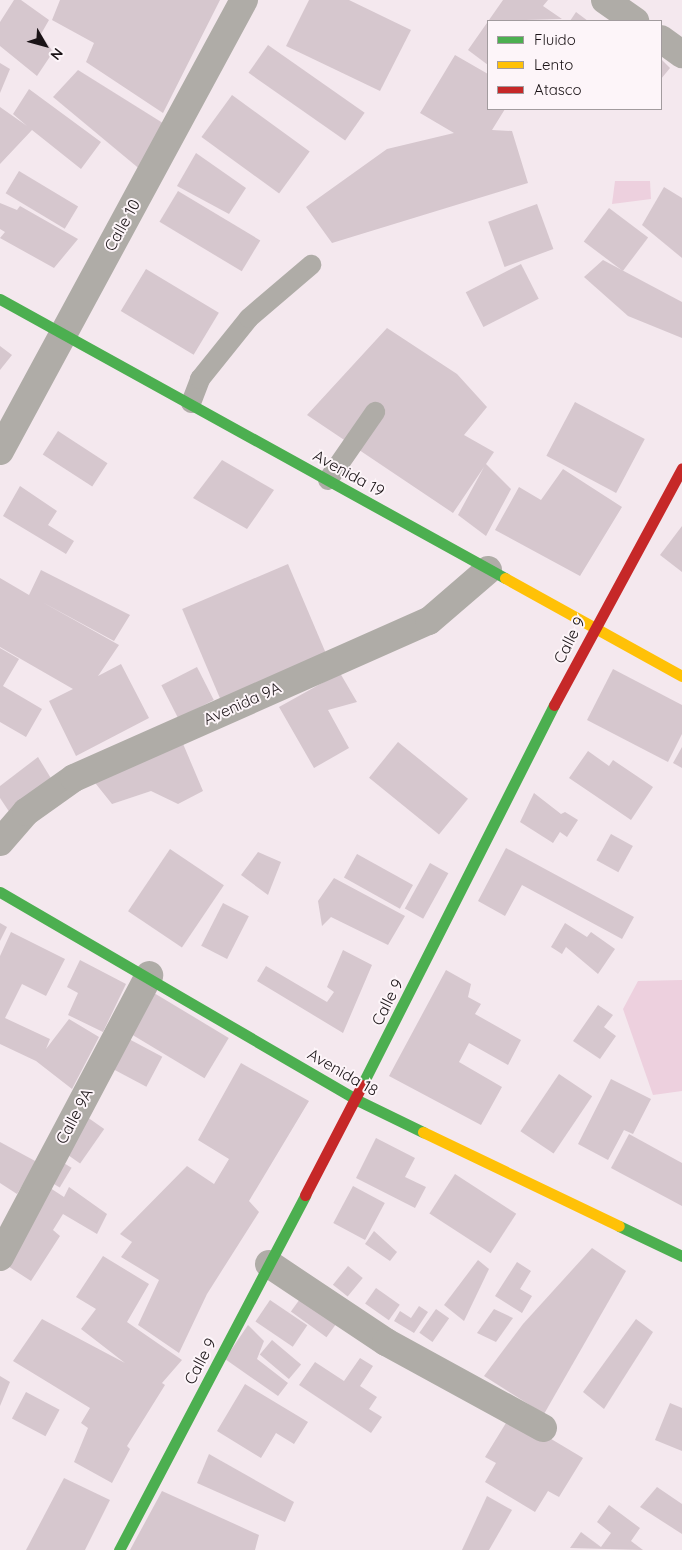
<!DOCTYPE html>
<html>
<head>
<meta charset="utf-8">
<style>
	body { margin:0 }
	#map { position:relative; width:682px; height:1550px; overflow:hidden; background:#f4e8ee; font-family:Quicksand,sans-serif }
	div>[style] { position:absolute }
	.green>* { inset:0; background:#edd0de }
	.building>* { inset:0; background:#d6c7ce; transform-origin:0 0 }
	.lane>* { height:20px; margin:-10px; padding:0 10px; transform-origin:10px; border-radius:10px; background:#afaca7 }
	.street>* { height:28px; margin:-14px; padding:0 14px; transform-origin:14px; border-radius:14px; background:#afaca7 }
	.fast>* { height:11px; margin:-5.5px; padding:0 5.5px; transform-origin:5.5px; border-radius:5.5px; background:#4caf50 }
	.slow>* { height:11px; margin:-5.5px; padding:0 5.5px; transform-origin:5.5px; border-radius:5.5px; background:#ffc107 }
	.jam>* { height:11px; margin:-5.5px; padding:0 5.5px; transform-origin:5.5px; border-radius:5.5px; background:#c62828 }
	span { translate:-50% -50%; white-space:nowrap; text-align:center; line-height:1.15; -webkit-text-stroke:4px #fdf5f9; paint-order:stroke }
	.street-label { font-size:16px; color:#1a1316 }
	.legend { position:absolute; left:487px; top:20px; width:175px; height:90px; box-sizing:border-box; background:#fdf5f9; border:1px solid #a29b9e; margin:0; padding:6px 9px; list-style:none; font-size:15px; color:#1a1316 }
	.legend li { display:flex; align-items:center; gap:10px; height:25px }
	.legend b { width:25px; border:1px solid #a29b9e }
	.north { position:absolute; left:20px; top:20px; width:50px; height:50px; -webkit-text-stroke:4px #fdf5f9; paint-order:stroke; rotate:128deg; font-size:14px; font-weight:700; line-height:20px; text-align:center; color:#1a1316 }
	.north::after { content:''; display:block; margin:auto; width:18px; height:22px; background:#1a1316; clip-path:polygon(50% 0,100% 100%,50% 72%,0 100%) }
</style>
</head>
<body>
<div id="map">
	<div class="green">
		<div style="clip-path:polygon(615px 181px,650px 181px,651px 199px,612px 204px)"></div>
		<div style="clip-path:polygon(682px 980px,682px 1091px,653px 1095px,623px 1009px,638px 981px)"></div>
	</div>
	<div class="building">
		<div style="clip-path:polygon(14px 0,21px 0,49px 20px,41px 34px,53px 52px,37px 76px,0 46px,0 22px)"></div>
		<div style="clip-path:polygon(60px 0,220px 0,163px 113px,86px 62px,94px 43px,52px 20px)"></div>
		<div style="clip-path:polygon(309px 0,349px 0,411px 30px,380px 91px,286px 46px)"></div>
		<div style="clip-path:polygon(503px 0,548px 0,543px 6px,562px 19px,488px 21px,488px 65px,468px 50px)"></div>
		<div style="clip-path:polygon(576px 12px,588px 21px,570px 21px)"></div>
		<div style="left:268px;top:45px;width:118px;height:34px;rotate:35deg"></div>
		<div style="clip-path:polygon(455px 55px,488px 74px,488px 109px,505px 109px,492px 130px,512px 131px,528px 183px,332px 243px,306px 207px,387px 149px,454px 133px,420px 113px)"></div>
		<div style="clip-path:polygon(661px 59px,670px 68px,661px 79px)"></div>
		<div style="clip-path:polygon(0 63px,10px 69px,0 93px)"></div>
		<div style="clip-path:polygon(78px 70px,166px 125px,142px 171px,53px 97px)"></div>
		<div style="clip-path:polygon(29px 89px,101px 142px,81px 169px,32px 130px,0 164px,0 107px,27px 126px,13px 114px)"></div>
		<div style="left:232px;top:95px;width:96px;height:52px;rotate:36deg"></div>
		<div style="clip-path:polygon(196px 153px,246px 188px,229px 214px,177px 186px)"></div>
		<div style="left:19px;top:171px;width:69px;height:26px;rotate:31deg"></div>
		<div style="clip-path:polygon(664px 187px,682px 198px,682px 258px,642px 225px)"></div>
		<div style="left:178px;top:191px;width:96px;height:36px;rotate:31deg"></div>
		<div style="clip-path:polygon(0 203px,17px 210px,20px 206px,78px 239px,54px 268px,0 238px,5px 232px,0 229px)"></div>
		<div style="left:537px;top:204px;width:48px;height:52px;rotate:70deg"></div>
		<div style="left:609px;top:208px;width:49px;height:42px;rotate:37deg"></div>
		<div style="clip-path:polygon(603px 260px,682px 302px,682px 338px,628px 316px,584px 277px)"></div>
		<div style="left:521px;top:264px;width:39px;height:62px;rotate:63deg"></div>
		<div style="left:146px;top:269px;width:85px;height:49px;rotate:31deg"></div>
		<div style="clip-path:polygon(387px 328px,457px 374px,487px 407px,464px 435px,494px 452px,486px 464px,511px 489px,486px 536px,458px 515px,484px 467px,453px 513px,307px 415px)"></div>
		<div style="clip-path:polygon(0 346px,12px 355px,0 370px)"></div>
		<div style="left:575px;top:402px;width:79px;height:61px;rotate:28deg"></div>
		<div style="left:58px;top:431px;width:59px;height:28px;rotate:33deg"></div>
		<div style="clip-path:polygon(222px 460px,274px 490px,247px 529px,193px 498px)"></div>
		<div style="clip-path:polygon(563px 469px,622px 507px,580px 576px,495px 530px,519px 487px,541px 500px)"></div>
		<div style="clip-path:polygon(20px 486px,57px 511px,48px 525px,74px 541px,66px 554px,3px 516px)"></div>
		<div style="clip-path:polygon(682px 526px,682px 572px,660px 555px)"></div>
		<div style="left:288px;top:564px;width:104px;height:115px;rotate:67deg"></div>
		<div style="clip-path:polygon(41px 570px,130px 615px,114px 641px,42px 602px,119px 645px,98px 676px,121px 664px,149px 718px,76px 756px,49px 701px,73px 689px,0 647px,0 578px,29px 595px)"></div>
		<div style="clip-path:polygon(0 648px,19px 659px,3px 686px,42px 709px,26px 737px,0 722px)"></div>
		<div style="left:197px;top:667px;width:37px;height:40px;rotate:63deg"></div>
		<div style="clip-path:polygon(613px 669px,682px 705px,682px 734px,668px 762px,587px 720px)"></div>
		<div style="clip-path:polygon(340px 673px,357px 702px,328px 710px,349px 748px,314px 768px,279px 707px)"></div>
		<div style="clip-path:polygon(181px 739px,203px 791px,178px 804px,151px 791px,112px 804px,92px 779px)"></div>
		<div style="left:398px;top:742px;width:90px;height:46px;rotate:39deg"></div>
		<div style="clip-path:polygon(682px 747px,682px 768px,673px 763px)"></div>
		<div style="clip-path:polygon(588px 751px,609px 766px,613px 760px,653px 787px,631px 820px,569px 778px)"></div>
		<div style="clip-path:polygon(38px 757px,52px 780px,10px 813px,0 798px,0 786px)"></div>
		<div style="clip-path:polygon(534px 793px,561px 814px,565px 812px,578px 820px,567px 837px,560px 832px,553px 843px,520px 822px)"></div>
		<div style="left:611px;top:834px;width:25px;height:30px;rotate:29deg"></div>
		<div style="clip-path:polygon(506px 848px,634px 917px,622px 939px,522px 885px,505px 916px,478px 901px)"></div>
		<div style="left:170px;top:849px;width:65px;height:75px;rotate:34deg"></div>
		<div style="clip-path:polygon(258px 852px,281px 862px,268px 895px,241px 875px)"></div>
		<div style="left:357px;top:854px;width:64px;height:27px;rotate:29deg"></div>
		<div style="left:430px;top:863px;width:21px;height:52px;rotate:29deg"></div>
		<div style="clip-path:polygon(334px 878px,405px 916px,388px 945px,331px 917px,322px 926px,318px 901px)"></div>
		<div style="left:223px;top:903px;width:29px;height:48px;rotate:27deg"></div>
		<div style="clip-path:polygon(0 923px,7px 927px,0 941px)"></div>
		<div style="clip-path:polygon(565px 923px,587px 937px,591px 932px,615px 949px,598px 974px,566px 947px,562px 954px,551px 947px)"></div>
		<div style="clip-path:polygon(11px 932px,65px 959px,46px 996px,22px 984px,5px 1018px,50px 1039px,46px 1049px,69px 1019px,99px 1037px,72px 1089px,36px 1061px,0 1044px,0 956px)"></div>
		<div style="clip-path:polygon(343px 950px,372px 965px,343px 1033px,257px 981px,266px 966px,327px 1002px,334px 992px,327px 987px)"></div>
		<div style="clip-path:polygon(80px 960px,126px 984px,103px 1032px,68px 1015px,78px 993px,67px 987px)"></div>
		<div style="clip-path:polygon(446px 970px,471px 984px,468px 997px,481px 1004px,475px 1014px,521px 1040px,508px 1065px,469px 1043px,459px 1062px,502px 1087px,481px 1125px,389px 1076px)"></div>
		<div style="left:149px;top:990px;width:93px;height:47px;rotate:31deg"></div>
		<div style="clip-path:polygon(598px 1005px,613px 1015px,604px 1027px,616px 1036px,600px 1059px,573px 1041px)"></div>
		<div style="left:127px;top:1038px;width:40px;height:34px;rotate:28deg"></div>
		<div style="clip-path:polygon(241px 1063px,309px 1101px,249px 1201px,259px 1212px,207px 1294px,179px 1353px,138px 1325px,159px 1280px,121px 1257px,132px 1242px,120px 1234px,187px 1166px,214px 1184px,229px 1159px,198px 1140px)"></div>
		<div style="left:559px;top:1074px;width:40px;height:69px;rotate:34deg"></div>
		<div style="clip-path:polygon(611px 1079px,651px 1099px,633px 1134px,624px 1130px,608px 1160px,578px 1144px)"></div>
		<div style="left:87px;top:1117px;width:21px;height:42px;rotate:35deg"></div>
		<div style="clip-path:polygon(629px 1134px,682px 1163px,682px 1206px,611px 1168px)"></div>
		<div style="clip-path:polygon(376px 1138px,415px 1158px,405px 1177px,426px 1187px,415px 1208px,356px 1178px)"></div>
		<div style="clip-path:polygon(0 1142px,37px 1162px,17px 1194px,0 1183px)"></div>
		<div style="left:57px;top:1159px;width:17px;height:23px;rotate:31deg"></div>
		<div style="left:455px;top:1174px;width:73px;height:47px;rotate:33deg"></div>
		<div style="clip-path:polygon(47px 1186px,64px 1197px,69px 1187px,107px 1214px,97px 1234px,63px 1214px,53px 1230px,60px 1236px,31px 1281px,0 1261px)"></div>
		<div style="left:353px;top:1186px;width:36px;height:42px;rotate:28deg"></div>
		<div style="clip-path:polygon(374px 1231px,397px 1252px,390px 1261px,365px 1244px)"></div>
		<div style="clip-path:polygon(592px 1248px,626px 1271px,544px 1414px,484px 1376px,523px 1324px)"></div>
		<div style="clip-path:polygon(103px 1256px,149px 1284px,127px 1322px,182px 1360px,162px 1383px,165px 1385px,127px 1446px,130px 1449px,112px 1483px,74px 1462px,88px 1428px,81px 1423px,90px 1408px,13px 1361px,42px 1319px,125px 1363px,81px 1329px,96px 1309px,76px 1297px)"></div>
		<div style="clip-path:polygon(478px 1260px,489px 1269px,464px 1321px,444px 1305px)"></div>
		<div style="clip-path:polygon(517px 1262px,531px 1271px,520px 1289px,532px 1296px,522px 1313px,495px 1296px)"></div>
		<div style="left:348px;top:1266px;width:19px;height:24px;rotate:39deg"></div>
		<div style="left:376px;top:1288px;width:29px;height:19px;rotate:35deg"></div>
		<div style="left:305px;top:1292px;width:44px;height:24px;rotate:36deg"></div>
		<div style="left:270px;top:1300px;width:45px;height:26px;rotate:34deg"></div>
		<div style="clip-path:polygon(419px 1306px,428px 1312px,414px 1333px,394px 1321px,400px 1311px,411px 1318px)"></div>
		<div style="left:436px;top:1309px;width:16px;height:29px;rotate:35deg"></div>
		<div style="clip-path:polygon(494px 1309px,513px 1318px,496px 1342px,477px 1333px)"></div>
		<div style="clip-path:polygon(636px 1319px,653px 1332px,604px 1409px,583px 1392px)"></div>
		<div style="clip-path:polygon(248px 1325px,264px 1341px,257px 1359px,288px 1383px,278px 1396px,225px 1359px)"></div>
		<div style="left:272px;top:1340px;width:38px;height:19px;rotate:40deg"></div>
		<div style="clip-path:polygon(360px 1358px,373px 1366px,360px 1386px,377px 1397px,369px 1409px,382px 1417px,371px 1433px,299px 1385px,315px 1362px,344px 1381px)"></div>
		<div style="clip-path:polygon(0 1376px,10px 1382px,0 1406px)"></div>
		<div style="clip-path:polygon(245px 1384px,308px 1422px,294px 1444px,276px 1433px,261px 1458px,217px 1431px)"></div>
		<div style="left:26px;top:1392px;width:38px;height:30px;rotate:28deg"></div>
		<div style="clip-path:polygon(670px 1403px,682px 1408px,682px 1451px,655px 1440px)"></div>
		<div style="clip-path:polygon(511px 1415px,583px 1458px,559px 1497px,548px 1491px,535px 1512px,485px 1482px,496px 1463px,485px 1457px)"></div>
		<div style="clip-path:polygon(209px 1454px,294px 1502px,285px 1522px,197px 1483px)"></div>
		<div style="clip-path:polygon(64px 1478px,110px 1500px,85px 1550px,26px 1550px)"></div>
		<div style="clip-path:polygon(657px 1487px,682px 1504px,682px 1534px,640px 1507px)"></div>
		<div style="clip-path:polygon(162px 1491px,259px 1535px,255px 1550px,130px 1550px)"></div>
		<div style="clip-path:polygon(487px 1496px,512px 1510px,489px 1550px,462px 1550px)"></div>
		<div style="clip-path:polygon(609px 1505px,640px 1528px,631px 1541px,643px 1550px,570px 1548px,581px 1532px,601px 1547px,611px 1533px,597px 1522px)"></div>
	</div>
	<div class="lane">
		<div style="left:191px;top:403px;width:26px;rotate:-69deg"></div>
		<div style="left:200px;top:379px;width:78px;rotate:-51.2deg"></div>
		<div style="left:249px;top:318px;width:82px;rotate:-40.5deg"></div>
		<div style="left:328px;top:480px;width:83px;rotate:-55.3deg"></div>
	</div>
	<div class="street">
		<div style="left:605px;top:0;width:37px;rotate:35deg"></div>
		<div style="left:661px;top:39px;width:26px;rotate:36deg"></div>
		<div style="left:0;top:451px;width:513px;rotate:-61.59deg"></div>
		<div style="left:0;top:842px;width:40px;rotate:-49deg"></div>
		<div style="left:26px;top:812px;width:59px;rotate:-35.3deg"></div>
		<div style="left:74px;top:778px;width:388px;rotate:-23.9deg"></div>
		<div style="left:429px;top:621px;width:78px;rotate:-40.8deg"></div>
		<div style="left:0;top:1257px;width:319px;rotate:-62.1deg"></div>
		<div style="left:269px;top:1264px;width:141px;rotate:33.7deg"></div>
		<div style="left:386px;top:1342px;width:179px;rotate:28.7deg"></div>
	</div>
	<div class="fast">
		<div style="left:0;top:299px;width:577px;rotate:28.92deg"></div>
		<div style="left:0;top:892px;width:411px;rotate:30.2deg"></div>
		<div style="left:355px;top:1099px;width:76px;rotate:25.9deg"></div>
		<div style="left:362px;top:1085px;width:426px;rotate:-63.2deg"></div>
		<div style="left:619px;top:1226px;width:70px;rotate:25.5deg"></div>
		<div style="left:119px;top:1550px;width:401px;rotate:-62.3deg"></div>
	</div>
	<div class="slow">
		<div style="left:505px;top:578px;width:202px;rotate:29deg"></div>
		<div style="left:423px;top:1132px;width:217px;rotate:25.6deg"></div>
	</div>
	<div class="jam">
		<div style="left:554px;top:705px;width:269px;rotate:-61.6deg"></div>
		<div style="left:305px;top:1195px;width:124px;rotate:-62.6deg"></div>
	</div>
	<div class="street-label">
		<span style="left:122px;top:225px;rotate:-61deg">Calle 10</span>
		<span style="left:349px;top:473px;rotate:29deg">Avenida 19</span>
		<span style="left:569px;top:640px;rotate:-63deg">Calle 9</span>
		<span style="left:242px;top:703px;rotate:-24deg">Avenida 9A</span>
		<span style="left:387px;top:1002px;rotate:-63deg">Calle 9</span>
		<span style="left:343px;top:1072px;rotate:30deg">Avenida 18</span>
		<span style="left:74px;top:1116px;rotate:-62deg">Calle 9A</span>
		<span style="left:200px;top:1361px;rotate:-62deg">Calle 9</span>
	</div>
	<ul class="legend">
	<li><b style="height:6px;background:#4caf50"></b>Fluido</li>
	<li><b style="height:6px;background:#ffc107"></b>Lento</li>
	<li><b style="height:6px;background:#c62828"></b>Atasco</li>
	</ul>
	<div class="north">N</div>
</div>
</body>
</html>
